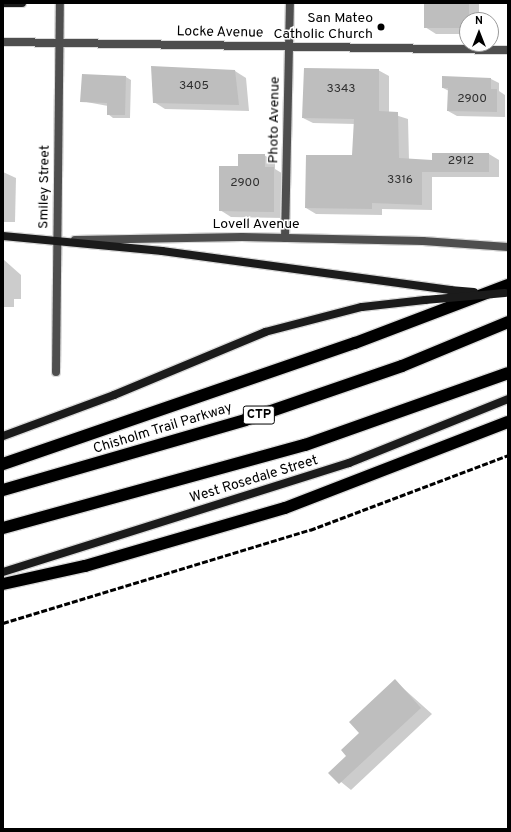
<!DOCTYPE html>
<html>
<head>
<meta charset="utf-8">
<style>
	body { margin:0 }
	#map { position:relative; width:511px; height:832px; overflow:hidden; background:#fff; font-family:Overpass,sans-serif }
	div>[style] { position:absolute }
	.shadow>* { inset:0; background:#0003 }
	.building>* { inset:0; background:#bebebe; transform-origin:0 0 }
	.roads { filter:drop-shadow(1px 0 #dbdbdb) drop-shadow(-1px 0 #dbdbdb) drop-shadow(0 1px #dbdbdb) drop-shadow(0 -1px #dbdbdb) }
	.minor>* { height:8px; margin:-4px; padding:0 4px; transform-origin:4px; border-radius:4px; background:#4e4e4e }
	.tertiary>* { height:8px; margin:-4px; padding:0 4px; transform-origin:4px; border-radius:4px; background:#4e4e4e }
	.secondary>* { height:8px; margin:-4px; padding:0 4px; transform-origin:4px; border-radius:4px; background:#1b1b1b }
	.motorway>* { height:12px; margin:-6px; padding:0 6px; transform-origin:6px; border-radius:6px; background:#000 }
	.rail>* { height:3px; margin-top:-1.5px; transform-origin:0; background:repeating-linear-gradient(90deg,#000 0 6px,transparent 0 8px) }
	.secondary-bridge>* { height:8px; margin:-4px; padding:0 4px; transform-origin:4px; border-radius:4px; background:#1b1b1b }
	.dots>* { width:11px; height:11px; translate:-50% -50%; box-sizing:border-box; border:2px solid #fff; border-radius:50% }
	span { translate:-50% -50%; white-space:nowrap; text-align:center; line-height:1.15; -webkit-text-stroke:3px #fff; paint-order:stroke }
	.number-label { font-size:12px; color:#303030 }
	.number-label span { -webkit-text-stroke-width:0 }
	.shield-label span { padding:1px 3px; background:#fff; border:1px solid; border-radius:3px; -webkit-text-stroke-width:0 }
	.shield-label { font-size:13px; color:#000; font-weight:700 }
	.poi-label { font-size:14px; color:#000 }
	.right { translate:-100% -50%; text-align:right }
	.street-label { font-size:14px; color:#000 }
	.frame { position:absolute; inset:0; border:4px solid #000; pointer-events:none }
	.north { position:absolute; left:459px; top:12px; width:40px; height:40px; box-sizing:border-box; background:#fff; border:1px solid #999; border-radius:50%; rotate:0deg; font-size:11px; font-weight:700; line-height:16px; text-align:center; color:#000 }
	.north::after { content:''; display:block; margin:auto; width:14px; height:18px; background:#000; clip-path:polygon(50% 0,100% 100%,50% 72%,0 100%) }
</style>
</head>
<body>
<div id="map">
	<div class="shadow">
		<div style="clip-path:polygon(425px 3px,479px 3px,479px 20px,467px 20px,467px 34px,436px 34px,425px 27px)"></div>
		<div style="clip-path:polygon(378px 70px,389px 76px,389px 113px,408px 119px,409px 160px,433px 161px,489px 154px,499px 160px,499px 177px,432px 177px,432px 210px,382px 209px,382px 215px,316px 214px,306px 208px,353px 156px,355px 124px,313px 123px,303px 118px)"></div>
		<div style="clip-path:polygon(235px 71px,246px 78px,249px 111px,165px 109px,154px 102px)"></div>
		<div style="clip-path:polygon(126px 77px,131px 80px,130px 118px,113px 118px,108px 114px,108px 106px,81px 101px)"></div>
		<div style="clip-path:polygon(443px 77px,491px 79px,499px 83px,499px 91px,505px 95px,505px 117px,457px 116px,448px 111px,449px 91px,443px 88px)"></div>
		<div style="clip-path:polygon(264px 155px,275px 162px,275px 169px,285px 175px,284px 218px,231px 217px,220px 210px,238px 166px)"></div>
		<div style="clip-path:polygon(3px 172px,16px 178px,15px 222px,3px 222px)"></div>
		<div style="clip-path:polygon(3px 259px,21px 275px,21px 299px,14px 299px,14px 307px,3px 307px)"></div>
		<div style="clip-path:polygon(395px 681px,432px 714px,351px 790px,330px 773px,348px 756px)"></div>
	</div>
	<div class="building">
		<div style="left:424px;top:3px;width:45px;height:25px"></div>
		<div style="clip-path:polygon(151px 66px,235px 70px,239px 105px,153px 103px)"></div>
		<div style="clip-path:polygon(304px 68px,379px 69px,379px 111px,398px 112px,399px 158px,432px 160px,432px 153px,489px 153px,489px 172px,422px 172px,422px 205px,372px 203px,372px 209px,305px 208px,306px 155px,352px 155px,354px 119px,302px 118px)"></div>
		<div style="clip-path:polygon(82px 74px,126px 76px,125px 115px,107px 115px,107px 103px,80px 102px)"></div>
		<div style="clip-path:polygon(442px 76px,491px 78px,491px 89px,497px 89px,497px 112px,447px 111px,448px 88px,442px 88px)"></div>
		<div style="clip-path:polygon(238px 154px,265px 154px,265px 167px,274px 167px,274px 212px,219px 211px,219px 166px,238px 166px)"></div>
		<div style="clip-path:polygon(395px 679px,421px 708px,339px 784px,328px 773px,346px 756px,341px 750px,359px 733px,349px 722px)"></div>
	</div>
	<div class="roads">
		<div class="minor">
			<div style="left:3px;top:42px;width:505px;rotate:0.91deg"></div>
			<div style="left:285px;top:238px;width:235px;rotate:-88.8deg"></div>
			<div style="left:56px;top:372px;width:369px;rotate:-89.4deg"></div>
		</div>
		<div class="tertiary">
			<div style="left:75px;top:240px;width:167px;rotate:-1deg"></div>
			<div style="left:242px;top:237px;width:181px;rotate:1.3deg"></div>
			<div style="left:423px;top:241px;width:85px;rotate:4deg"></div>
		</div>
		<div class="secondary">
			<div style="left:3px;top:3px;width:19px"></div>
			<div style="left:3px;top:236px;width:160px;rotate:5.4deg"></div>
			<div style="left:162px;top:251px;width:291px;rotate:7.7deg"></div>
			<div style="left:3px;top:436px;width:118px;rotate:-20.3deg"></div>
			<div style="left:114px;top:395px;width:164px;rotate:-22.6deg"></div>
			<div style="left:265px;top:332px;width:100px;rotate:-14.5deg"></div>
			<div style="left:362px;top:307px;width:63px;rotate:-6.3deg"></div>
			<div style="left:3px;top:572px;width:363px;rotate:-17.5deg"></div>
			<div style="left:349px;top:463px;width:171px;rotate:-21.9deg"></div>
		</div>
		<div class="motorway">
			<div style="left:3px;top:464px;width:372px;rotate:-19deg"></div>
			<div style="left:355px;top:343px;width:164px;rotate:-20.8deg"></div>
			<div style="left:3px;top:490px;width:252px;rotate:-16.1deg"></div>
			<div style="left:245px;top:420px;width:166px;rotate:-19deg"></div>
			<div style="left:402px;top:366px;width:115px;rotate:-22.5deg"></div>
			<div style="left:3px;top:528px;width:313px;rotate:-15.4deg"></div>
			<div style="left:305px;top:445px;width:215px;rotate:-19.5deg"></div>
			<div style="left:3px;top:584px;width:84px;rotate:-12.4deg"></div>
			<div style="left:85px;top:566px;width:208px;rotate:-16.2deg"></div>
			<div style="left:285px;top:508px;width:239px;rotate:-21.1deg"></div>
		</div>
	</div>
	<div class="rail">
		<div style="left:3px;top:623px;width:321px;rotate:-16.9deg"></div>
		<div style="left:310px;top:530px;width:212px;rotate:-20.7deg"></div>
	</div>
	<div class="secondary-bridge">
		<div style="left:450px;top:290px;width:24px;rotate:5deg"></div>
		<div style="left:425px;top:300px;width:80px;rotate:-5deg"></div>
	</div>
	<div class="dots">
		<div style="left:381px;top:27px;background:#000"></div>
	</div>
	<div class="number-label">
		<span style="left:194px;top:87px">3405</span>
		<span style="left:341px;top:90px">3343</span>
		<span style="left:472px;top:100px">2900</span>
		<span style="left:461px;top:162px">2912</span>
		<span style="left:400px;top:181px">3316</span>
		<span style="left:245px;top:184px">2900</span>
	</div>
	<div class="shield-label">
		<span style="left:259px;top:415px">CTP</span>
	</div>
	<div class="poi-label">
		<span class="right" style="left:373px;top:27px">San Mateo<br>Catholic Church</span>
	</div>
	<div class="street-label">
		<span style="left:220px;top:33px;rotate:1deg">Locke Avenue</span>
		<span style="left:275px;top:120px;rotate:-89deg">Photo Avenue</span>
		<span style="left:45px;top:187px;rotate:-89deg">Smiley Street</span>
		<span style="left:256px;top:225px">Lovell Avenue</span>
		<span style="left:163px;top:429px;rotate:-17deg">Chisholm Trail Parkway</span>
		<span style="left:254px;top:480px;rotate:-17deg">West Rosedale Street</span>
	</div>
	<div class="frame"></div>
	<div class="north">N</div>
</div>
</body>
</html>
